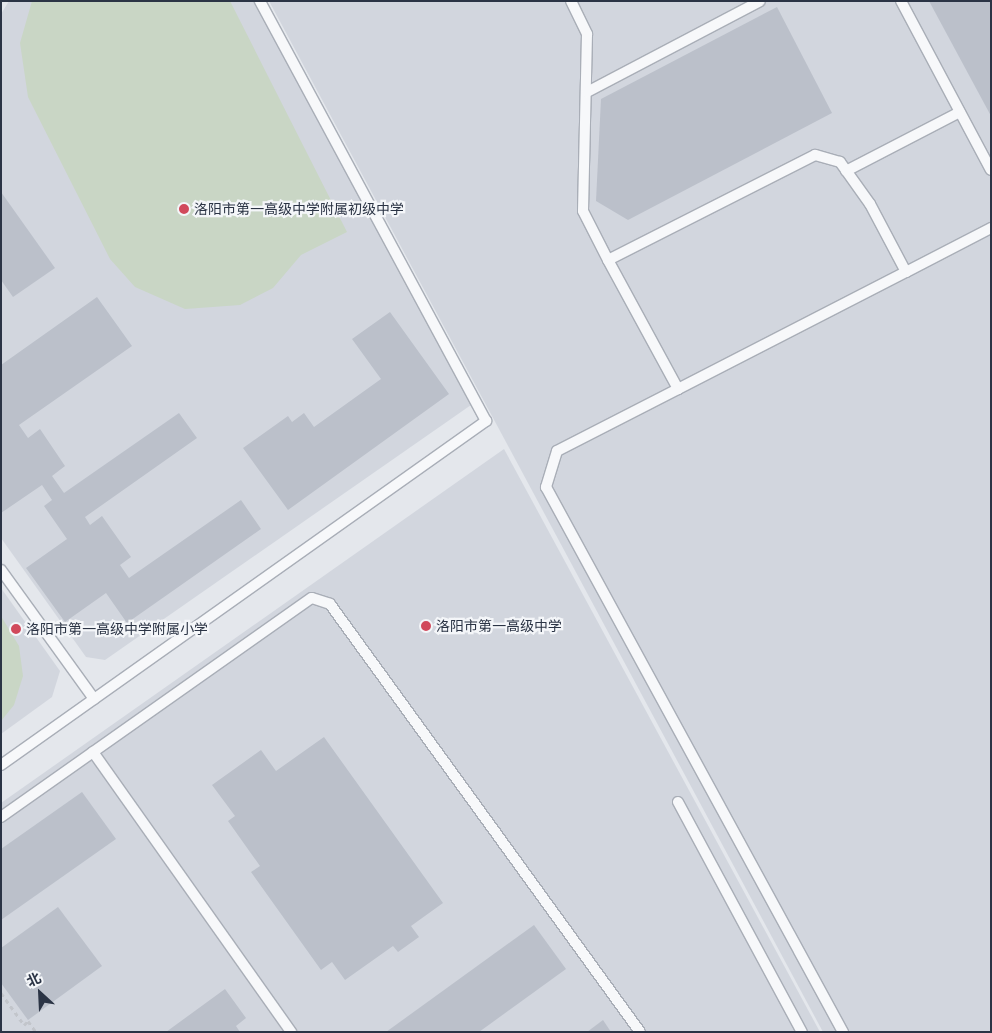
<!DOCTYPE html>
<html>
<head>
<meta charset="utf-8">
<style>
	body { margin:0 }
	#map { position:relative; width:992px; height:1033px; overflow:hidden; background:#e4e7ec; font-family:"Noto Sans","Noto Sans SC",sans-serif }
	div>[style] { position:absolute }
	.built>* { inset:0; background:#d2d6de }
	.green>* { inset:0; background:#c9d6c5 }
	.building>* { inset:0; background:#bbc0ca }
	.path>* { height:3px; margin-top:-1.5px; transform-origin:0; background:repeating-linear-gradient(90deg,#c2c5cb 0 4px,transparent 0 8px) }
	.roads { filter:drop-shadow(1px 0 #a9aeb7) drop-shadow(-1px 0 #a9aeb7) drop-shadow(0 1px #a9aeb7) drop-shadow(0 -1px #a9aeb7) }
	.lane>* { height:10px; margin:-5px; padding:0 5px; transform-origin:5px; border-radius:5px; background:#f7f8fa }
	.dots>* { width:14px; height:14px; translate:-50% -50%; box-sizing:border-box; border:2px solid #f4f6f9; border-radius:50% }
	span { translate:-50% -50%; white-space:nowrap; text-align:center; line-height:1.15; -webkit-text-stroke:4.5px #f4f6f9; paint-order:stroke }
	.poi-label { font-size:14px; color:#2b3445 }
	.left { translate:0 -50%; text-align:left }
	.frame { position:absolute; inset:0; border:2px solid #2b3445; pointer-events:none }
	.north { position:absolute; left:15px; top:968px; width:50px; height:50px; -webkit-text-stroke:4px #f4f6f9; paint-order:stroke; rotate:335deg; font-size:14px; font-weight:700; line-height:20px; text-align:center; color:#2b3445 }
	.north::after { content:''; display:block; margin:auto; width:18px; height:22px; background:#2b3445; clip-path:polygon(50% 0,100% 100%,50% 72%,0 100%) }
</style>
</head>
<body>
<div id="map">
	<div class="built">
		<div style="clip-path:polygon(9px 1px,254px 1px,471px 405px,105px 660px,86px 657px,1px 538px,1px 14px)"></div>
		<div style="clip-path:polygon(269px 1px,991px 1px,991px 1032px,823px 1032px)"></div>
		<div style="clip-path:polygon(504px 449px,820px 1032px,1px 1032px,1px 803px)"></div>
		<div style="clip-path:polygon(1px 588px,60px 671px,52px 697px,1px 734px)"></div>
	</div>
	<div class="green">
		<div style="clip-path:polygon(32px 1px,230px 1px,347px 232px,301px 255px,273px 288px,240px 305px,185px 309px,135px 287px,110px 259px,28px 97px,20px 43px)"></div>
		<div style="clip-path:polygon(1px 616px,19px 646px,23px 676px,14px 705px,1px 721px)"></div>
	</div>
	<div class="building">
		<div style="clip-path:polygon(929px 1px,991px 1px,991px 116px)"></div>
		<div style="clip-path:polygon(777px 7px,832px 113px,628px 220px,596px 201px,601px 99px)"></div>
		<div style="clip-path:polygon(1px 192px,55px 268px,13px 297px,1px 280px)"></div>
		<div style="clip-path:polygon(97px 297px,132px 346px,19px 425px,28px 438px,40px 429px,65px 466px,52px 476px,64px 493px,179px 413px,197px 438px,85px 517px,90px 525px,102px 516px,131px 557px,120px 565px,129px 578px,241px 500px,261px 529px,127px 623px,106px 593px,65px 622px,26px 568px,67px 539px,44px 506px,52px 500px,42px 485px,1px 513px,1px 365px)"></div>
		<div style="clip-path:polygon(390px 312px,449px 394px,288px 510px,243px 448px,288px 416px,292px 422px,304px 413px,314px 427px,381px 379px,352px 339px)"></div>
		<div style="clip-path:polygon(324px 737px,443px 903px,411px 926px,419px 937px,398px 952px,393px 946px,345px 980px,332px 962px,321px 970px,251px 872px,260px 866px,228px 821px,235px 816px,212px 785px,261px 750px,276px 771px)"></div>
		<div style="clip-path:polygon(82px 792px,116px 839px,1px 920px,1px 849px)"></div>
		<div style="clip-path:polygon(58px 907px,102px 966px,28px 1020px,1px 983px,1px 948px)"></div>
		<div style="clip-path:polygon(534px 925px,566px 969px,479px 1032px,386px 1032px)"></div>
		<div style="clip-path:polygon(225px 989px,246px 1018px,236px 1026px,240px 1032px,166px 1032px)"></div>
		<div style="clip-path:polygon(603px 1020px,611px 1032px,587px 1032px)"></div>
	</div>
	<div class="path">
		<div style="left:1px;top:993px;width:39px;rotate:54deg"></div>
		<div style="left:24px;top:1025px;width:6px;rotate:-45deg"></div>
		<div style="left:28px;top:1021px;width:14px;rotate:54deg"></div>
	</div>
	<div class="roads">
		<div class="lane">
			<div style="left:571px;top:1px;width:37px;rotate:64deg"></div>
			<div style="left:587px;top:34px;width:177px;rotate:91.3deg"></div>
			<div style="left:583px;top:211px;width:55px;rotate:63deg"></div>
			<div style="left:608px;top:260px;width:147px;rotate:61.5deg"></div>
			<div style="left:678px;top:389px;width:256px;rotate:-27.2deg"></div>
			<div style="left:906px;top:272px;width:77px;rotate:-117.9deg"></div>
			<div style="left:870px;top:204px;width:52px;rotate:-125.5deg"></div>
			<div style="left:840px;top:162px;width:26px;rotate:-164deg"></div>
			<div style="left:815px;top:155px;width:232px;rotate:153.1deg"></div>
			<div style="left:901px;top:1px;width:191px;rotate:62deg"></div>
			<div style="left:587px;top:92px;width:195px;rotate:-27.7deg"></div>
			<div style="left:846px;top:171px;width:128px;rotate:-27.4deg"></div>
			<div style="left:906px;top:272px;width:96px;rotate:-27.4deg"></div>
			<div style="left:678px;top:389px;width:136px;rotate:152.9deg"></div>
			<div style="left:557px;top:451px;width:38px;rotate:107deg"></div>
			<div style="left:546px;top:487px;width:621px;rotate:61.41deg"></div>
			<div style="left:1px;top:570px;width:159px;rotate:54.2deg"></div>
			<div style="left:93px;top:752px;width:343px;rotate:54.7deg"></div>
			<div style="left:1px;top:765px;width:595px;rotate:-35.35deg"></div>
			<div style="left:486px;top:421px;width:477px;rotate:-118.3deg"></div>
			<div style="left:678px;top:802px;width:261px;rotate:61.7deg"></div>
			<div style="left:1px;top:817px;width:380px;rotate:-35.2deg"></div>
			<div style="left:312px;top:598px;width:19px;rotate:18deg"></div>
			<div style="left:330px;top:604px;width:528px;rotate:54.08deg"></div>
		</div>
	</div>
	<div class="dots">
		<div style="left:184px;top:209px;background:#d1495b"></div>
		<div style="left:426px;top:626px;background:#d1495b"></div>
		<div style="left:16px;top:629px;background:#d1495b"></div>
	</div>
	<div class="poi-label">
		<span class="left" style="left:194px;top:209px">洛阳市第一高级中学附属初级中学</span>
		<span class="left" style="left:436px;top:626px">洛阳市第一高级中学</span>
		<span class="left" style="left:26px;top:629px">洛阳市第一高级中学附属小学</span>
	</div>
	<div class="frame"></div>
	<div class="north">北</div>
</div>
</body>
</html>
